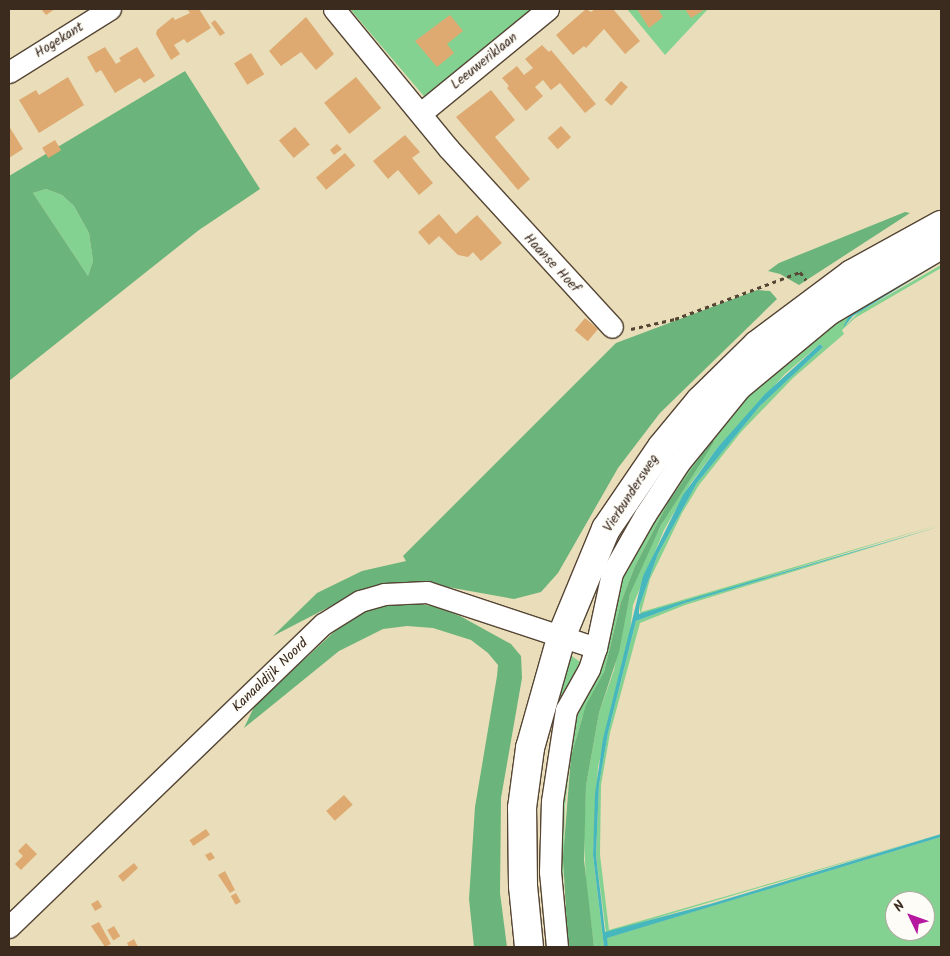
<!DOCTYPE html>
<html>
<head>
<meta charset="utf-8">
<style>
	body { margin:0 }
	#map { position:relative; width:950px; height:956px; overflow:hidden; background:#e9deb9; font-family:Kalam,sans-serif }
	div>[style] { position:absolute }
	.green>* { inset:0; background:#84d291 }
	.forest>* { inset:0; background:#6bb47b }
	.water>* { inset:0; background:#47b7be }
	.building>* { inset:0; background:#deaa72; transform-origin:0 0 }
	.path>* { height:3px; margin-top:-1.5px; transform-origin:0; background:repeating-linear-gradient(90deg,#554535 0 4px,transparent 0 8px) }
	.roads { filter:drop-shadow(1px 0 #554535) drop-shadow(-1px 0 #554535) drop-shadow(0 1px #554535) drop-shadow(0 -1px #554535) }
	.street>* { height:21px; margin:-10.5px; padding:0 10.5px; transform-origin:10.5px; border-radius:10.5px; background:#fff }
	.primary>* { height:28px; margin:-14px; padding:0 14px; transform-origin:14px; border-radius:14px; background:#fff }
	span { translate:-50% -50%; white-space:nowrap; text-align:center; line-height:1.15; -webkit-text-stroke:4px #fdfcf7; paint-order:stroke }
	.street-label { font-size:14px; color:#3b2a1e }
	.frame { position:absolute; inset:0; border:10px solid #3b2a1e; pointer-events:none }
	.north { position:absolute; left:885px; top:891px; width:50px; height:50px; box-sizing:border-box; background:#fdfcf7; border:1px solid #afa8a0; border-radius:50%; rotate:312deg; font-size:14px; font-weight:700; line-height:20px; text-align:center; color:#3b2a1e }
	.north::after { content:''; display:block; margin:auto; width:18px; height:22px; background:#b5179e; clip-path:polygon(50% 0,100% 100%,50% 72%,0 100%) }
</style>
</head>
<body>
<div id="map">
	<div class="green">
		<div style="clip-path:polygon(350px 9px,536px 9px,428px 101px)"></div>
		<div style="clip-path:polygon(627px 9px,708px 9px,665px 55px)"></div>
		<div style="clip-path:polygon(46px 189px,62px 195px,74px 206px,89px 233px,93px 261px,88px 276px,33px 193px)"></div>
		<div style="clip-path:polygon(941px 253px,941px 262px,849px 315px,846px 325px,859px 312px,941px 265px,941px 268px,855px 318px,842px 330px,844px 334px,793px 378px,741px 432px,699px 485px,682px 513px,650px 579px,641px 612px,941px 524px,641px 615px,639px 607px,658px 554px,697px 483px,760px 406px,823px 347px,820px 344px,785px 374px,718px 447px,691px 483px,664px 530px,633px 605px,629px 640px,598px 767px,593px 855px,604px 947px,594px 947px,586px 885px,584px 836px,586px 786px,599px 713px,614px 670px,630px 594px,640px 568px,672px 503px,714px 442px,712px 441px,669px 501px,635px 566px,621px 602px,604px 672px,582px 718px,571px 756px,565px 806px,563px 884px,568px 947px,561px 947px,557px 900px,566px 739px,612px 592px,694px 451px,786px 355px)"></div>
		<div style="clip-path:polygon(941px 526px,685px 605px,640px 623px,610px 733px,601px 785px,600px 855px,609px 930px,941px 834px,606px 933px,596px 855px,599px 785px,608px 733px,636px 621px,685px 603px)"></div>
		<div style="clip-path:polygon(570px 655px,582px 663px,545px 867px,551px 947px,546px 947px,540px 868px,543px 788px,556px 710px)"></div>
		<div style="clip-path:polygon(evenodd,941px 837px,941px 947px,608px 947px,606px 938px,941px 837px,895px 901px,925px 901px,925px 931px,895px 931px,895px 901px)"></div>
	</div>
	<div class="forest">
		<div style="clip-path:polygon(evenodd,185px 71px,260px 189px,199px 230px,9px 381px,9px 176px,185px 71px,46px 189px,62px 195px,74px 206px,89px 233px,93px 261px,88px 276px,33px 193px,46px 189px)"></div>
		<div style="clip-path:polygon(905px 212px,910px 213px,799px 285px,780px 274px,768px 271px,779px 263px)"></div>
		<div style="clip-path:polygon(757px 290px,770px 291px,777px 299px,660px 413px,618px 468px,558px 573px,541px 592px,514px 599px,442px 586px,356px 593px,273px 636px,317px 593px,362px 571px,406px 561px,403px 556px,616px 343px)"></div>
		<div style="clip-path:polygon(712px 440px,714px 442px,661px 525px,630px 594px,619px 652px,599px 713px,586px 786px,584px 860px,594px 947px,568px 947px,563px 858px,571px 756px,586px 705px,604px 672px,621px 602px,635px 566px,669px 501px)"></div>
		<div style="clip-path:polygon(406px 601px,436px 607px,460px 616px,511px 644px,521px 656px,522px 678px,501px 798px,500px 893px,507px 947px,474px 947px,469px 899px,475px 807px,497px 676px,498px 665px,488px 653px,471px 640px,433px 628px,407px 626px,383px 629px,339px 651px,244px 728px,255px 705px,335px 631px,367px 610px,383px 603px)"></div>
	</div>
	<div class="water">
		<div style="clip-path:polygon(941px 262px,853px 316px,843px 328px,849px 315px,860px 307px)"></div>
		<div style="clip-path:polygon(820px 344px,823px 347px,760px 406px,697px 483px,658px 554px,639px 607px,639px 614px,941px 526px,685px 603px,636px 621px,608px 733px,599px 785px,596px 855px,605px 932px,710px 904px,941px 834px,941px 837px,607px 938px,608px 947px,604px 947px,593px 855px,595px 794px,603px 739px,643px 576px,683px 495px,718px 447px,765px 394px)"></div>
	</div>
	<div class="building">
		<div style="clip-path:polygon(41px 9px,55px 9px,46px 15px)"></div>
		<div style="clip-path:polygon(187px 9px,199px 9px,211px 28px,187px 43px,184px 39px,174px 45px,180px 54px,171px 60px,156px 34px,157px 30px,173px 17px,175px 20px,190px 13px)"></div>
		<div style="clip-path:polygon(586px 9px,591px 12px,595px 9px,613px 9px,640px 41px,625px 54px,604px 29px,586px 48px,584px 46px,573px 55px,556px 35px)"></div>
		<div style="clip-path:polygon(637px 9px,658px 9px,663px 17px,649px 28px)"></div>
		<div style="clip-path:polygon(685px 9px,703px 9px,704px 10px,691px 18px)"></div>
		<div style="clip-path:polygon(450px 15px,463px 31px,447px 44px,454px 53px,437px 67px,415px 41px)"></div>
		<div style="clip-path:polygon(306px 17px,334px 54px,316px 70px,301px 52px,281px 66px,269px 51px)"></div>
		<div style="clip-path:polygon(215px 20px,225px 33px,220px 36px,211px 23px)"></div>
		<div style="clip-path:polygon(542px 45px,549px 52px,551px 50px,596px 104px,585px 113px,560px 83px,551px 90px,543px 80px,535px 87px,543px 96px,526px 111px,507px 88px,509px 86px,502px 78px,517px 66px,524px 75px,533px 68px,525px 59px)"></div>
		<div style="clip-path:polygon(105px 47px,116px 64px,121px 61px,119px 58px,137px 47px,155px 76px,144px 83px,140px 78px,115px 93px,101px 70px,96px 73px,87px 57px)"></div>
		<div style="left:251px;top:53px;width:25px;height:20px;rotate:58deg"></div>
		<div style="clip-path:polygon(68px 77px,84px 105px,39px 133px,19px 100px,36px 90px,39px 95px)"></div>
		<div style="left:356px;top:77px;width:40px;height:41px;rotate:51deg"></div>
		<div style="left:621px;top:81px;width:9px;height:25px;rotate:41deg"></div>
		<div style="clip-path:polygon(491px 90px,515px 120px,495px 137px,530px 179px,518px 190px,456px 117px)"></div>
		<div style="clip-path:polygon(9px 126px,23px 149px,9px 158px)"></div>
		<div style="left:561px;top:126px;width:15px;height:18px;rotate:48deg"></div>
		<div style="left:295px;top:127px;width:23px;height:21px;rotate:50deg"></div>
		<div style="clip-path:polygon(405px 135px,420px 152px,412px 158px,433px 183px,419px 195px,398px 170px,388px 179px,373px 161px)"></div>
		<div style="left:55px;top:140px;width:12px;height:15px;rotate:59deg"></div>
		<div style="clip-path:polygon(337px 144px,342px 149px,334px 155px,330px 150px)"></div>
		<div style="left:345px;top:153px;width:16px;height:38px;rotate:50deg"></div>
		<div style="clip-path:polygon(439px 214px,456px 234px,477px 215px,502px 243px,481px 261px,473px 252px,468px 257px,458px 255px,439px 236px,429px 245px,418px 232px)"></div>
		<div style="left:585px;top:318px;width:17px;height:16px;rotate:40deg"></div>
		<div style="left:344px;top:795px;width:13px;height:24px;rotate:48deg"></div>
		<div style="left:206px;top:829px;width:7px;height:20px;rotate:56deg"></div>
		<div style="clip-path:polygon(26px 843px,37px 854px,21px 870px,15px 864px,23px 856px,18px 851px)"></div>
		<div style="clip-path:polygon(211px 852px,215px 858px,209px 861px,205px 855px)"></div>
		<div style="clip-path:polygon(134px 863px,138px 868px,123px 882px,118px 876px)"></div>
		<div style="clip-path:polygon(225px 871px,235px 890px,230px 893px,218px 875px)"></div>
		<div style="left:236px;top:893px;width:10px;height:6px;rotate:61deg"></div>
		<div style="left:98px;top:900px;width:8px;height:8px;rotate:60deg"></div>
		<div style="clip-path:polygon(99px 922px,111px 944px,105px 947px,91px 926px)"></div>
		<div style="left:114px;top:926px;width:12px;height:8px;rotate:59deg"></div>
		<div style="clip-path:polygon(134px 939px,138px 947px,129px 947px,127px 943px)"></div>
	</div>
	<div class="path">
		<div style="left:631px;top:329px;width:45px;rotate:-12.8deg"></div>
		<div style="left:675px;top:319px;width:134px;rotate:-20.6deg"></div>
		<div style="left:800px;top:272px;width:10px;rotate:53deg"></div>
	</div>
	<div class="roads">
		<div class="street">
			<div style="left:334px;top:9px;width:181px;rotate:50.6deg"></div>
			<div style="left:449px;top:149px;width:241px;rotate:47.5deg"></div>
			<div style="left:9px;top:72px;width:119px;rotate:-32deg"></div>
			<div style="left:421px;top:113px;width:164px;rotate:-39.3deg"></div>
			<div style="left:9px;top:927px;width:436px;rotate:-44deg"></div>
			<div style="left:323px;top:624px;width:44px;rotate:-31.9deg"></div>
			<div style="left:360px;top:601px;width:25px;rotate:-16deg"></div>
			<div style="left:384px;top:594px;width:43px;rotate:-2.7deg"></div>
			<div style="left:427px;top:592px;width:178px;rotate:18.3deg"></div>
			<div style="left:557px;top:947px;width:75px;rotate:-95.3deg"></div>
			<div style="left:550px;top:872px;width:71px;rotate:-88.4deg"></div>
			<div style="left:552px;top:801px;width:92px;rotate:-81.3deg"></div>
			<div style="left:566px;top:710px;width:47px;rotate:-60.7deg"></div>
			<div style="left:589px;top:669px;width:22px;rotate:-72deg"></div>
			<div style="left:596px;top:648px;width:77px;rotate:-78deg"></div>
			<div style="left:612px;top:573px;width:67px;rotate:-60.4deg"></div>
			<div style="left:645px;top:515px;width:62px;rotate:-56.8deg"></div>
			<div style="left:679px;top:463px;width:97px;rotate:-50.9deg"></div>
			<div style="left:740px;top:388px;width:116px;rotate:-39.7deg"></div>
			<div style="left:829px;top:314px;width:130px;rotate:-30.5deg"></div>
		</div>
		<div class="primary">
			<div style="left:529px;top:947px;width:61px;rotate:-95.6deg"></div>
			<div style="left:523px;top:886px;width:78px;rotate:-90.7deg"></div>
			<div style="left:522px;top:808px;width:61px;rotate:-82.4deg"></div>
			<div style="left:530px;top:748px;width:117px;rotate:-74.2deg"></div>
			<div style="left:562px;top:635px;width:115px;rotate:-67.5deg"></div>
			<div style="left:606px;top:529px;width:99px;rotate:-55.7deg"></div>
			<div style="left:662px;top:447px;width:60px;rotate:-50.4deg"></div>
			<div style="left:700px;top:401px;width:80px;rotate:-44.5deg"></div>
			<div style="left:757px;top:345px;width:119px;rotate:-36.8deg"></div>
			<div style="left:852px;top:274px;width:102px;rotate:-28.8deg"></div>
		</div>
	</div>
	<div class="street-label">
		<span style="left:59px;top:40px;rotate:-32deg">Hogekant</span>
		<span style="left:484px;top:61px;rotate:-39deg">Leeuweriklaan</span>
		<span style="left:552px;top:263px;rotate:47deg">Haanse Hoef</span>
		<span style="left:631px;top:493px;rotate:-57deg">Vierbundersweg</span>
		<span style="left:270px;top:675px;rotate:-44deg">Kanaaldijk Noord</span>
	</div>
	<div class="frame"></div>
	<div class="north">N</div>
</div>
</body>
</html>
